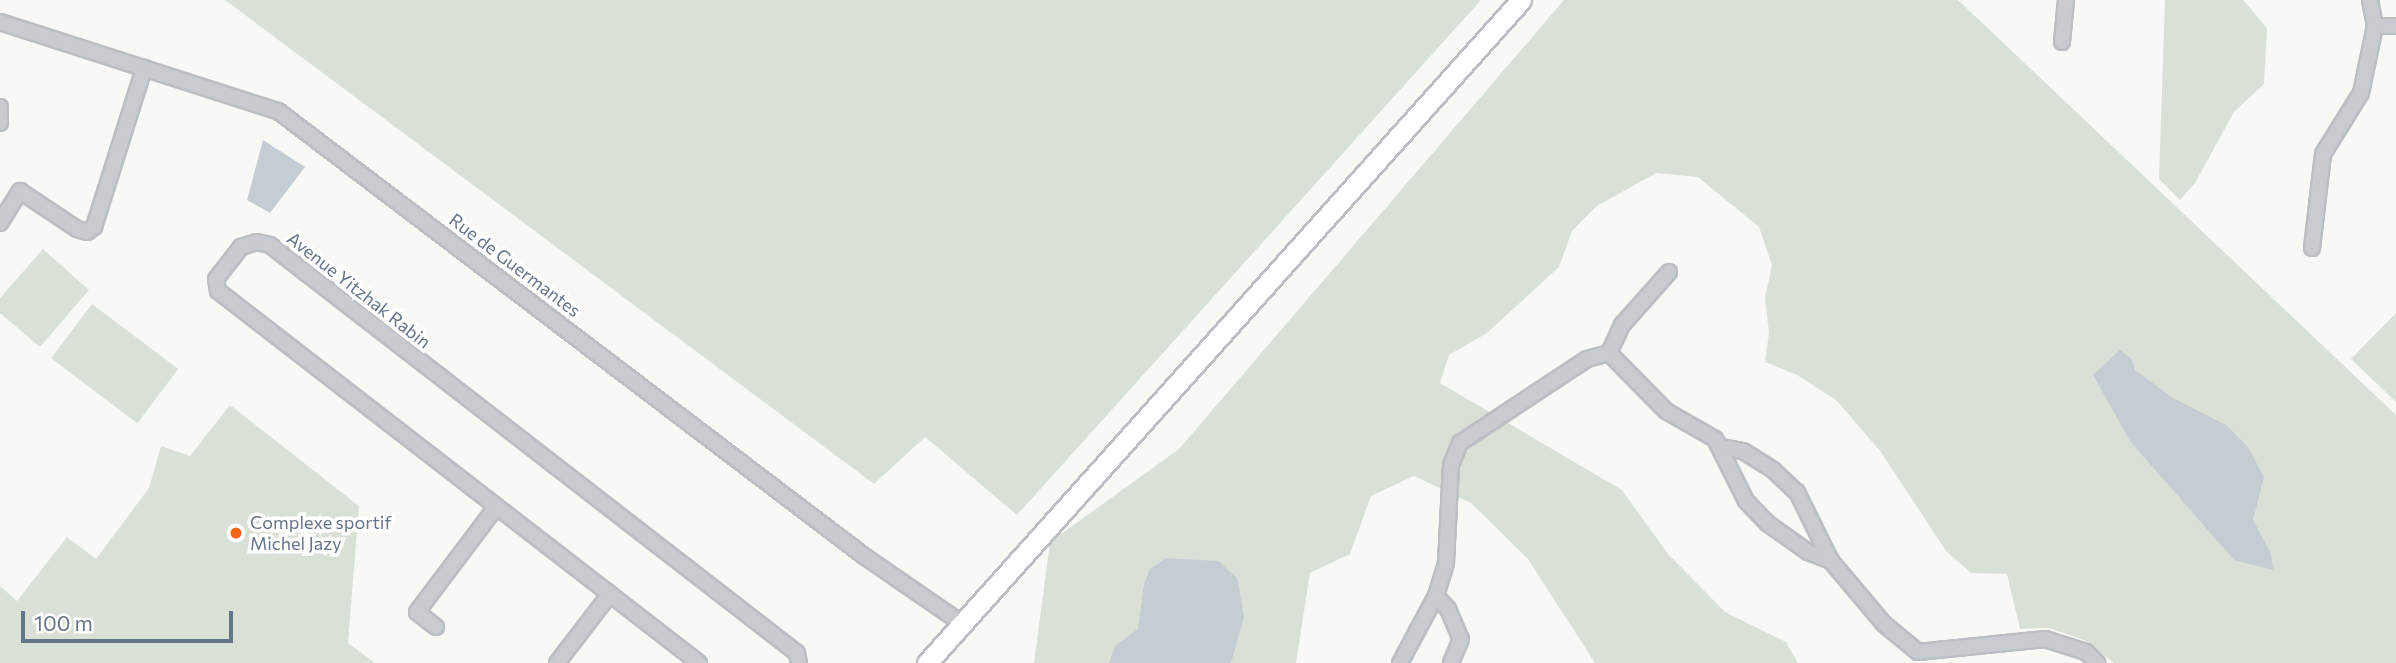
<!DOCTYPE html>
<html>
<head>
<meta charset="utf-8">
<style>
	body { margin:0 }
	#map { position:relative; width:2396px; height:663px; overflow:hidden; background:#f8f9f5; font-family:Commissioner,sans-serif }
	div>[style] { position:absolute }
	.green>* { inset:0; background:#d9e1d6; transform-origin:0 0 }
	.water>* { inset:0; background:#c4cdd4 }
	.roads { filter:drop-shadow(2px 0 #bbbec3) drop-shadow(-2px 0 #bbbec3) drop-shadow(0 2px #bbbec3) drop-shadow(0 -2px #bbbec3) }
	.minor>* { height:14px; margin:-7px; padding:0 7px; transform-origin:7px; border-radius:7px; background:#c8cbcf }
	.major>* { height:19px; margin:-9.5px; padding:0 9.5px; transform-origin:9.5px; border-radius:9.5px; background:#fff }
	.dots>* { width:19px; height:19px; translate:-50% -50%; box-sizing:border-box; border:4px solid #fff; border-radius:50% }
	span { translate:-50% -50%; white-space:nowrap; text-align:center; line-height:1.15; -webkit-text-stroke:7px #fff; paint-order:stroke }
	.street-label { font-size:18px; color:#657589 }
	.poi-label { font-size:18px; color:#657589 }
	.left { translate:0 -50%; text-align:left }
	.scale { position:absolute; left:21px; top:611px; width:212px; height:32px; box-sizing:border-box; border:4px solid #657589; border-top:0; padding-left:9px; font-size:21px; line-height:24px; white-space:nowrap; color:#657589; -webkit-text-stroke:5px #fff; paint-order:stroke }
</style>
</head>
<body>
<div id="map">
	<div class="green">
		<div style="clip-path:polygon(225px 0,1481px 0,1017px 515px,925px 437px,874px 484px)"></div>
		<div style="clip-path:polygon(1564px 0,1958px 0,2396px 415px,2396px 663px,2114px 663px,2084px 640px,2049px 628px,2020px 629px,2007px 574px,1971px 573px,1946px 551px,1881px 452px,1836px 400px,1797px 375px,1765px 362px,1769px 333px,1765px 298px,1772px 265px,1759px 227px,1698px 177px,1656px 173px,1597px 206px,1572px 231px,1559px 267px,1487px 333px,1449px 355px,1440px 383px,1622px 490px,1668px 554px,1725px 612px,1786px 642px,1798px 663px,1595px 663px,1528px 559px,1471px 503px,1414px 476px,1371px 496px,1350px 554px,1310px 573px,1296px 663px,1034px 663px,1050px 542px,1179px 449px)"></div>
		<div style="clip-path:polygon(2165px 0,2243px 0,2267px 28px,2264px 84px,2234px 112px,2195px 183px,2180px 200px,2159px 179px)"></div>
		<div style="clip-path:polygon(43px 249px,89px 290px,40px 347px,0 313px,0 298px)"></div>
		<div style="left:92px;top:304px;width:108px;height:68px;rotate:37deg"></div>
		<div style="clip-path:polygon(2396px 313px,2396px 402px,2351px 359px)"></div>
		<div style="clip-path:polygon(230px 405px,359px 506px,348px 643px,375px 663px,0 663px,0 586px,17px 601px,67px 537px,96px 559px,149px 488px,161px 446px,190px 456px)"></div>
	</div>
	<div class="water">
		<div style="clip-path:polygon(263px 140px,305px 167px,270px 213px,247px 200px)"></div>
		<div style="clip-path:polygon(2120px 350px,2132px 359px,2135px 370px,2173px 398px,2226px 425px,2248px 447px,2264px 477px,2253px 520px,2271px 554px,2273px 570px,2234px 560px,2130px 441px,2093px 375px)"></div>
		<div style="clip-path:polygon(1166px 558px,1218px 561px,1237px 578px,1244px 617px,1231px 663px,1109px 663px,1115px 646px,1138px 629px,1144px 584px,1150px 569px)"></div>
	</div>
	<div class="roads">
		<div class="minor">
			<div style="left:2370px;top:0;width:26px;rotate:79deg"></div>
			<div style="left:2375px;top:26px;width:21px"></div>
			<div style="left:0;top:22px;width:292px;rotate:17.8deg"></div>
			<div style="left:278px;top:111px;width:736px;rotate:37.21deg"></div>
			<div style="left:864px;top:556px;width:120px;rotate:34.5deg"></div>
			<div style="left:2062px;top:42px;width:42px;rotate:-84.6deg"></div>
			<div style="left:0;top:107px;width:16px;rotate:90deg"></div>
			<div style="left:0;top:223px;width:38px;rotate:-58deg"></div>
			<div style="left:20px;top:191px;width:69px;rotate:33.7deg"></div>
			<div style="left:77px;top:229px;width:10px;rotate:17deg"></div>
			<div style="left:87px;top:232px;width:9px;rotate:-36deg"></div>
			<div style="left:94px;top:227px;width:167px;rotate:-72.5deg"></div>
			<div style="left:2312px;top:248px;width:95px;rotate:-83.3deg"></div>
			<div style="left:2323px;top:154px;width:72px;rotate:-58.1deg"></div>
			<div style="left:2361px;top:93px;width:68px;rotate:-78.2deg"></div>
			<div style="left:1609px;top:353px;width:81px;rotate:45.5deg"></div>
			<div style="left:1666px;top:411px;width:56px;rotate:29.7deg"></div>
			<div style="left:1715px;top:439px;width:69px;rotate:63.4deg"></div>
			<div style="left:1746px;top:501px;width:30px;rotate:46deg"></div>
			<div style="left:1767px;top:523px;width:50px;rotate:35.3deg"></div>
			<div style="left:1808px;top:552px;width:25px;rotate:21deg"></div>
			<div style="left:1831px;top:561px;width:82px;rotate:49.9deg"></div>
			<div style="left:1884px;top:624px;width:44px;rotate:39.5deg"></div>
			<div style="left:1918px;top:652px;width:128px;rotate:-5.8deg"></div>
			<div style="left:2045px;top:639px;width:43px;rotate:17.6deg"></div>
			<div style="left:2086px;top:652px;width:16px;rotate:45deg"></div>
			<div style="left:1609px;top:353px;width:31px;rotate:-65deg"></div>
			<div style="left:1622px;top:325px;width:71px;rotate:-48.4deg"></div>
			<div style="left:1722px;top:447px;width:21px;rotate:11deg"></div>
			<div style="left:1743px;top:451px;width:36px;rotate:32deg"></div>
			<div style="left:1773px;top:470px;width:33px;rotate:43deg"></div>
			<div style="left:1797px;top:492px;width:77px;rotate:63.8deg"></div>
			<div style="left:1436px;top:596px;width:18px;rotate:47deg"></div>
			<div style="left:1448px;top:609px;width:33px;rotate:67deg"></div>
			<div style="left:1461px;top:639px;width:26px;rotate:113deg"></div>
			<div style="left:436px;top:627px;width:24px;rotate:-142deg"></div>
			<div style="left:417px;top:612px;width:131px;rotate:-53deg"></div>
			<div style="left:557px;top:663px;width:87px;rotate:-52.5deg"></div>
			<div style="left:699px;top:663px;width:608px;rotate:-142.28deg"></div>
			<div style="left:218px;top:291px;width:12px;rotate:-99deg"></div>
			<div style="left:216px;top:279px;width:41px;rotate:-52deg"></div>
			<div style="left:241px;top:247px;width:16px;rotate:-18deg"></div>
			<div style="left:256px;top:242px;width:14px;rotate:12deg"></div>
			<div style="left:270px;top:245px;width:666px;rotate:37.75deg"></div>
			<div style="left:797px;top:653px;width:10px;rotate:79deg"></div>
			<div style="left:1400px;top:663px;width:76px;rotate:-61.8deg"></div>
			<div style="left:1436px;top:596px;width:34px;rotate:-73deg"></div>
			<div style="left:1446px;top:563px;width:98px;rotate:-87.1deg"></div>
			<div style="left:1451px;top:465px;width:24px;rotate:-68deg"></div>
			<div style="left:1460px;top:443px;width:152px;rotate:-33.5deg"></div>
			<div style="left:1587px;top:359px;width:23px;rotate:-15deg"></div>
		</div>
		<div class="major">
			<div style="left:927px;top:663px;width:890px;rotate:-48.14deg"></div>
		</div>
	</div>
	<div class="dots">
		<div style="left:236px;top:533px;background:#f4651a"></div>
	</div>
	<div class="street-label">
		<span style="left:515px;top:265px;rotate:37deg">Rue de Guermantes</span>
		<span style="left:359px;top:290px;rotate:38deg">Avenue Yitzhak Rabin</span>
	</div>
	<div class="poi-label">
		<span class="left" style="left:250px;top:533px">Complexe sportif<br>Michel Jazy</span>
	</div>
	<div class="scale">100 m</div>
</div>
</body>
</html>
